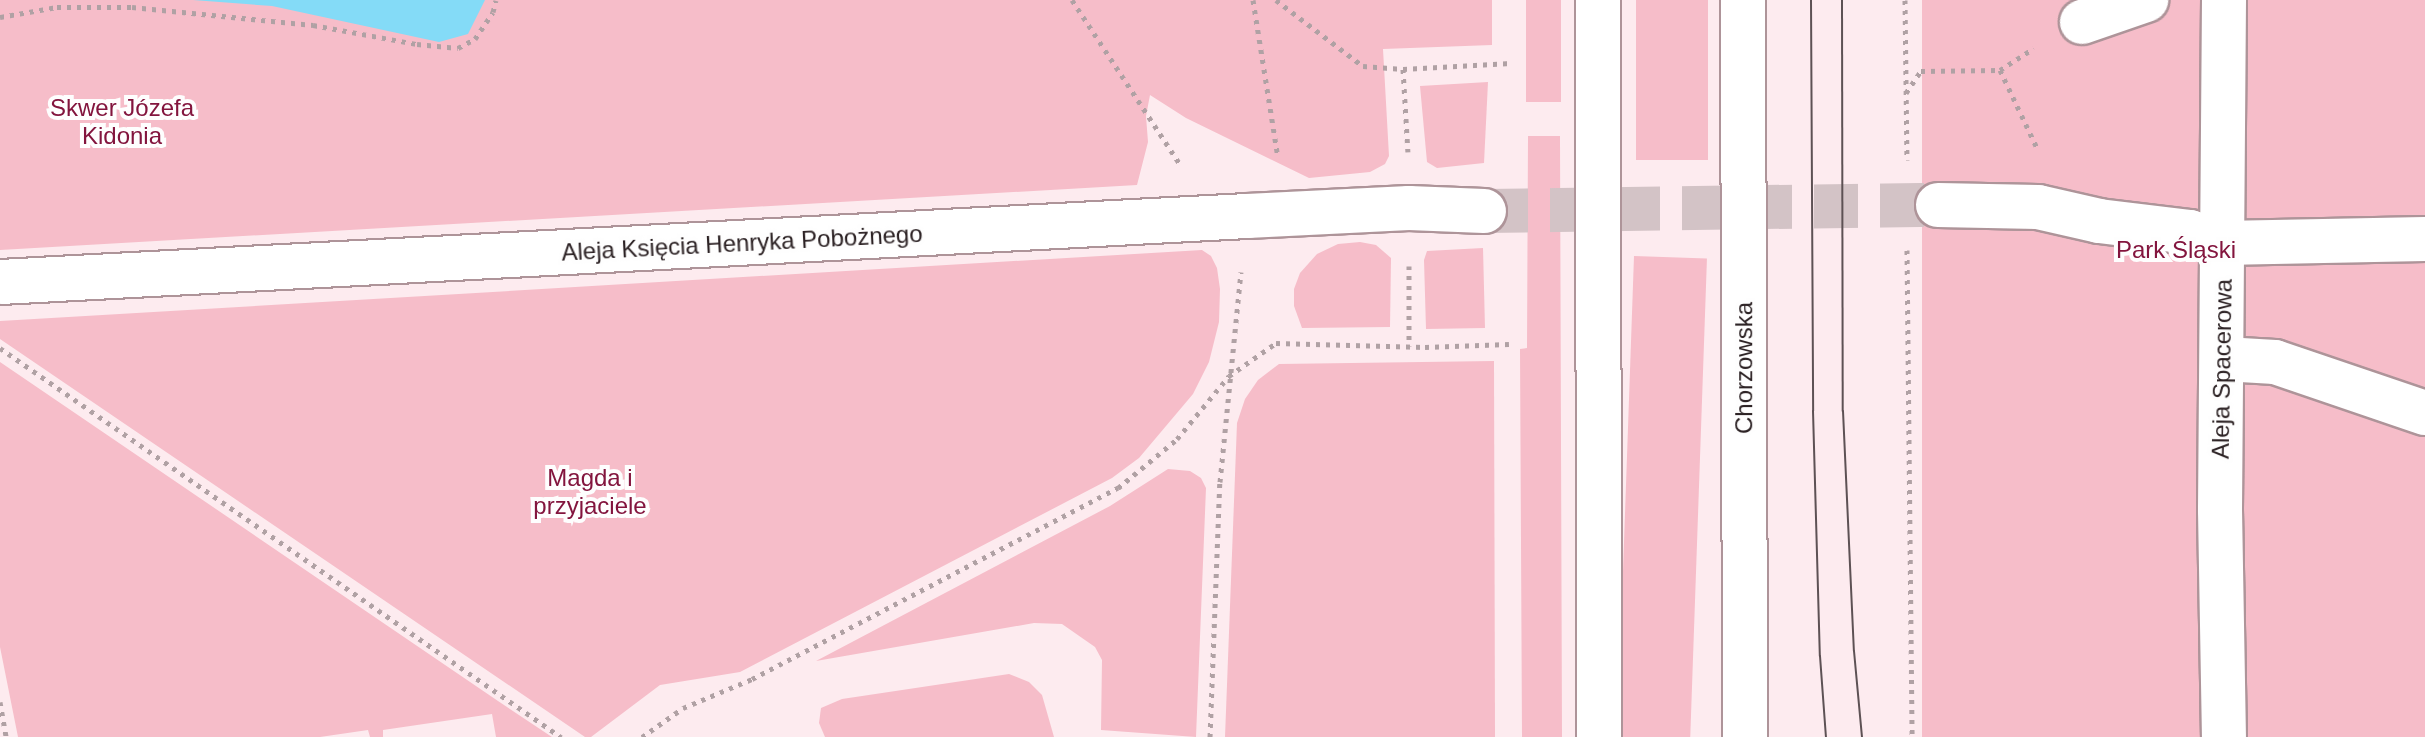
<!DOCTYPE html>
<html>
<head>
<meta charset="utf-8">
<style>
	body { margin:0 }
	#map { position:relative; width:2425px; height:737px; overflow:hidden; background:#fdebef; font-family:Helvetica,sans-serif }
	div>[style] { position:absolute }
	.green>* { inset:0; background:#f6bdc9; transform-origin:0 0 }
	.water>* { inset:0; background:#84dbf7 }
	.street-tunnel>* { height:44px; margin-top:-22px; transform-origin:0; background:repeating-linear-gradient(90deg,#d3c3c6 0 44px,transparent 0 66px) }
	.path>* { height:5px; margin-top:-2.5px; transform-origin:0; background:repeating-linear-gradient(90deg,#b0a1a4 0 4px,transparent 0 10px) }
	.roads { filter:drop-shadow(2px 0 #ae9499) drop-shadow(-2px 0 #ae9499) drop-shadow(0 2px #ae9499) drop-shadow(0 -2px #ae9499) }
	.street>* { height:44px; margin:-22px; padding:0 22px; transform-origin:22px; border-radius:22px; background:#fff }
	.secondary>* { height:44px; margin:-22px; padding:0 22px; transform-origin:22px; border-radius:22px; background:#fff }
	.tram>* { height:2px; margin:-1px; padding:0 1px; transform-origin:1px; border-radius:1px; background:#5d5154 }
	span { translate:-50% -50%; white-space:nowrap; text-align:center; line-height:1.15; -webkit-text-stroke:8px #fefefe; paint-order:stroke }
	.park-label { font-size:24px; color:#83153e }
	.street-label { font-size:24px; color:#2c2224 }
</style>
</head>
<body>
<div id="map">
	<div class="green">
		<div style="clip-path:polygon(0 0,1492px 0,1492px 45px,1383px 49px,1389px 156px,1385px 164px,1370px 172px,1309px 178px,1186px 118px,1150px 95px,1146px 116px,1148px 142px,1137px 185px,0 250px)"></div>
		<div style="left:1526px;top:0;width:35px;height:102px"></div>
		<div style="left:1636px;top:0;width:72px;height:160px"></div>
		<div style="left:1922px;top:0;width:503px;height:737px"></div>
		<div style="clip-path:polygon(1488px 82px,1484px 163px,1437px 168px,1427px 162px,1420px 86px)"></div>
		<div style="clip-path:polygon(1528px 136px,1560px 136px,1562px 737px,1522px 737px,1520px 349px,1527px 348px)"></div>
		<div style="clip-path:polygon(1360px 242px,1376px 245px,1391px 258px,1390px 327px,1302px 328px,1294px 306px,1294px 289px,1300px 273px,1317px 254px,1338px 244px)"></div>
		<div style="clip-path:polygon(1483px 248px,1485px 328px,1426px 329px,1424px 260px,1427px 251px)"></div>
		<div style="clip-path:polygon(1202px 250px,1211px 256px,1217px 268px,1220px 289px,1219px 322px,1209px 362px,1193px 394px,1139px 458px,1112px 478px,740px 672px,660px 685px,591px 737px,585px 737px,0 339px,0 321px)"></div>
		<div style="left:1634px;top:256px;width:73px;height:481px;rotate:2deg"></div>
		<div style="clip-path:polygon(1494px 361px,1495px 737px,1225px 737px,1237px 423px,1245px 399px,1258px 380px,1279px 364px)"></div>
		<div style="clip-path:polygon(0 362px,498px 701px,552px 737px,496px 737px,492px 714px,383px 730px,383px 737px,370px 737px,368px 730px,320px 737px,18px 737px,0 647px)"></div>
		<div style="clip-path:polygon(1168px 469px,1190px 471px,1201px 478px,1206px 488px,1196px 737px,1101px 730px,1102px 660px,1095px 647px,1062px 624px,1034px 623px,816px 661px,1110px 506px)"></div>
		<div style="clip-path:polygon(1009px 674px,1029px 682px,1042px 695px,1054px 737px,825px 737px,819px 723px,821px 708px,842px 699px)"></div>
	</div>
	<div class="water">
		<div style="clip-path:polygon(193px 0,485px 0,468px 34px,439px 42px,272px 6px)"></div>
	</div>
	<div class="street-tunnel">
		<div style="left:1484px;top:211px;width:454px;rotate:-0.8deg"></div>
	</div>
	<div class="path">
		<div style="left:1072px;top:0;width:195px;rotate:56.7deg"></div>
		<div style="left:1253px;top:0;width:159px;rotate:81deg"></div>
		<div style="left:1276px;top:0;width:109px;rotate:37.2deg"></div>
		<div style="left:1363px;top:66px;width:40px;rotate:4.3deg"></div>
		<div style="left:1403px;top:69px;width:108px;rotate:-3.2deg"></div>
		<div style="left:1905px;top:0;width:160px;rotate:89.3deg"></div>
		<div style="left:0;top:17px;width:58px;rotate:-10deg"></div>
		<div style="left:57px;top:7px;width:75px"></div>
		<div style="left:132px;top:7px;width:182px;rotate:5.7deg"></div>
		<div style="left:313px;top:25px;width:106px;rotate:10.4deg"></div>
		<div style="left:417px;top:44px;width:41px;rotate:5.6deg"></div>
		<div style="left:458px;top:48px;width:19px;rotate:-28deg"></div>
		<div style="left:475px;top:39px;width:32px;rotate:-56deg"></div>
		<div style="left:493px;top:12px;width:12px;rotate:-76deg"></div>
		<div style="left:1403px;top:69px;width:83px;rotate:86.6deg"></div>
		<div style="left:2000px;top:70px;width:89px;rotate:64.6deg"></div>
		<div style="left:1906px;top:93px;width:27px;rotate:-56deg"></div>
		<div style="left:1921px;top:71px;width:79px;rotate:-0.7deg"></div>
		<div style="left:2000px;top:70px;width:40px;rotate:-32.9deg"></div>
		<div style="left:1907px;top:250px;width:487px;rotate:89.4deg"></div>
		<div style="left:1409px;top:266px;width:80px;rotate:90deg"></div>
		<div style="left:0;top:348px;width:683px;rotate:34.74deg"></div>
		<div style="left:0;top:702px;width:36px;rotate:80deg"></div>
		<div style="left:642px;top:737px;width:50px;rotate:-35.3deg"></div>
		<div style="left:683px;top:708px;width:75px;rotate:-22.8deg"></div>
		<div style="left:752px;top:679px;width:413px;rotate:-27.6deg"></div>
		<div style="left:1118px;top:488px;width:77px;rotate:-39.7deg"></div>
		<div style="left:1177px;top:439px;width:82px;rotate:-50.5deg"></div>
		<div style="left:1229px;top:376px;width:57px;rotate:-35.1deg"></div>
		<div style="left:1276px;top:343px;width:149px;rotate:1.5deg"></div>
		<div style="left:1425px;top:347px;width:84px;rotate:-2deg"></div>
		<div style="left:1210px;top:737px;width:255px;rotate:-87.8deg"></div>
		<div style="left:1220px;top:482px;width:211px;rotate:-84.3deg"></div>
	</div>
	<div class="roads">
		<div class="street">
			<div style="left:2224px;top:0;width:510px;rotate:90.45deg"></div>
			<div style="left:2220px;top:510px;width:227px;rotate:89deg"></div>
			<div style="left:2082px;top:22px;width:68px;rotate:-19deg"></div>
			<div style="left:1938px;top:205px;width:100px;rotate:1.1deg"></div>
			<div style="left:2038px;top:207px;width:63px;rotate:12.9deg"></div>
			<div style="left:2099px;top:221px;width:92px;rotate:6.9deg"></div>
			<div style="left:2190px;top:232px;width:34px;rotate:19deg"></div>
			<div style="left:2222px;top:243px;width:203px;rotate:-1.1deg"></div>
			<div style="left:0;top:282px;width:1249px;rotate:-3.03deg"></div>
			<div style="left:1247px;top:216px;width:162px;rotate:-2.8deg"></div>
			<div style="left:1409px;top:208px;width:75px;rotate:2.3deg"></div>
			<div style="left:2224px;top:359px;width:51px;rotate:3.4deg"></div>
			<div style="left:2275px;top:362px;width:158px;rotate:18.8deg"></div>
		</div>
		<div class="secondary">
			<div style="left:1598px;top:0;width:737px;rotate:89.92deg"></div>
			<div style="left:1743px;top:0;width:737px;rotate:89.84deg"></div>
		</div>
	</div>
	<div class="tram">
		<div style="left:1811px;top:0;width:411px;rotate:89.7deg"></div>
		<div style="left:1813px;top:411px;width:245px;rotate:88.4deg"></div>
		<div style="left:1820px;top:656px;width:81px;rotate:85.8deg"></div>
		<div style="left:1842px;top:0;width:411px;rotate:89.9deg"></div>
		<div style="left:1843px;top:411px;width:240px;rotate:87.4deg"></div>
		<div style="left:1854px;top:651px;width:86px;rotate:84.7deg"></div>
	</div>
	<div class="park-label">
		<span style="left:122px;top:122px">Skwer Józefa<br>Kidonia</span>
		<span style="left:2176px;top:250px">Park Śląski</span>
		<span style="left:590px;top:492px">Magda i<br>przyjaciele</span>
	</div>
	<div class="street-label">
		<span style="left:742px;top:243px;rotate:-3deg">Aleja Księcia Henryka Pobożnego</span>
		<span style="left:1744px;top:368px;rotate:-90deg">Chorzowska</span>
		<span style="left:2222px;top:369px;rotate:-89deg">Aleja Spacerowa</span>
	</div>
</div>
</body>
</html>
